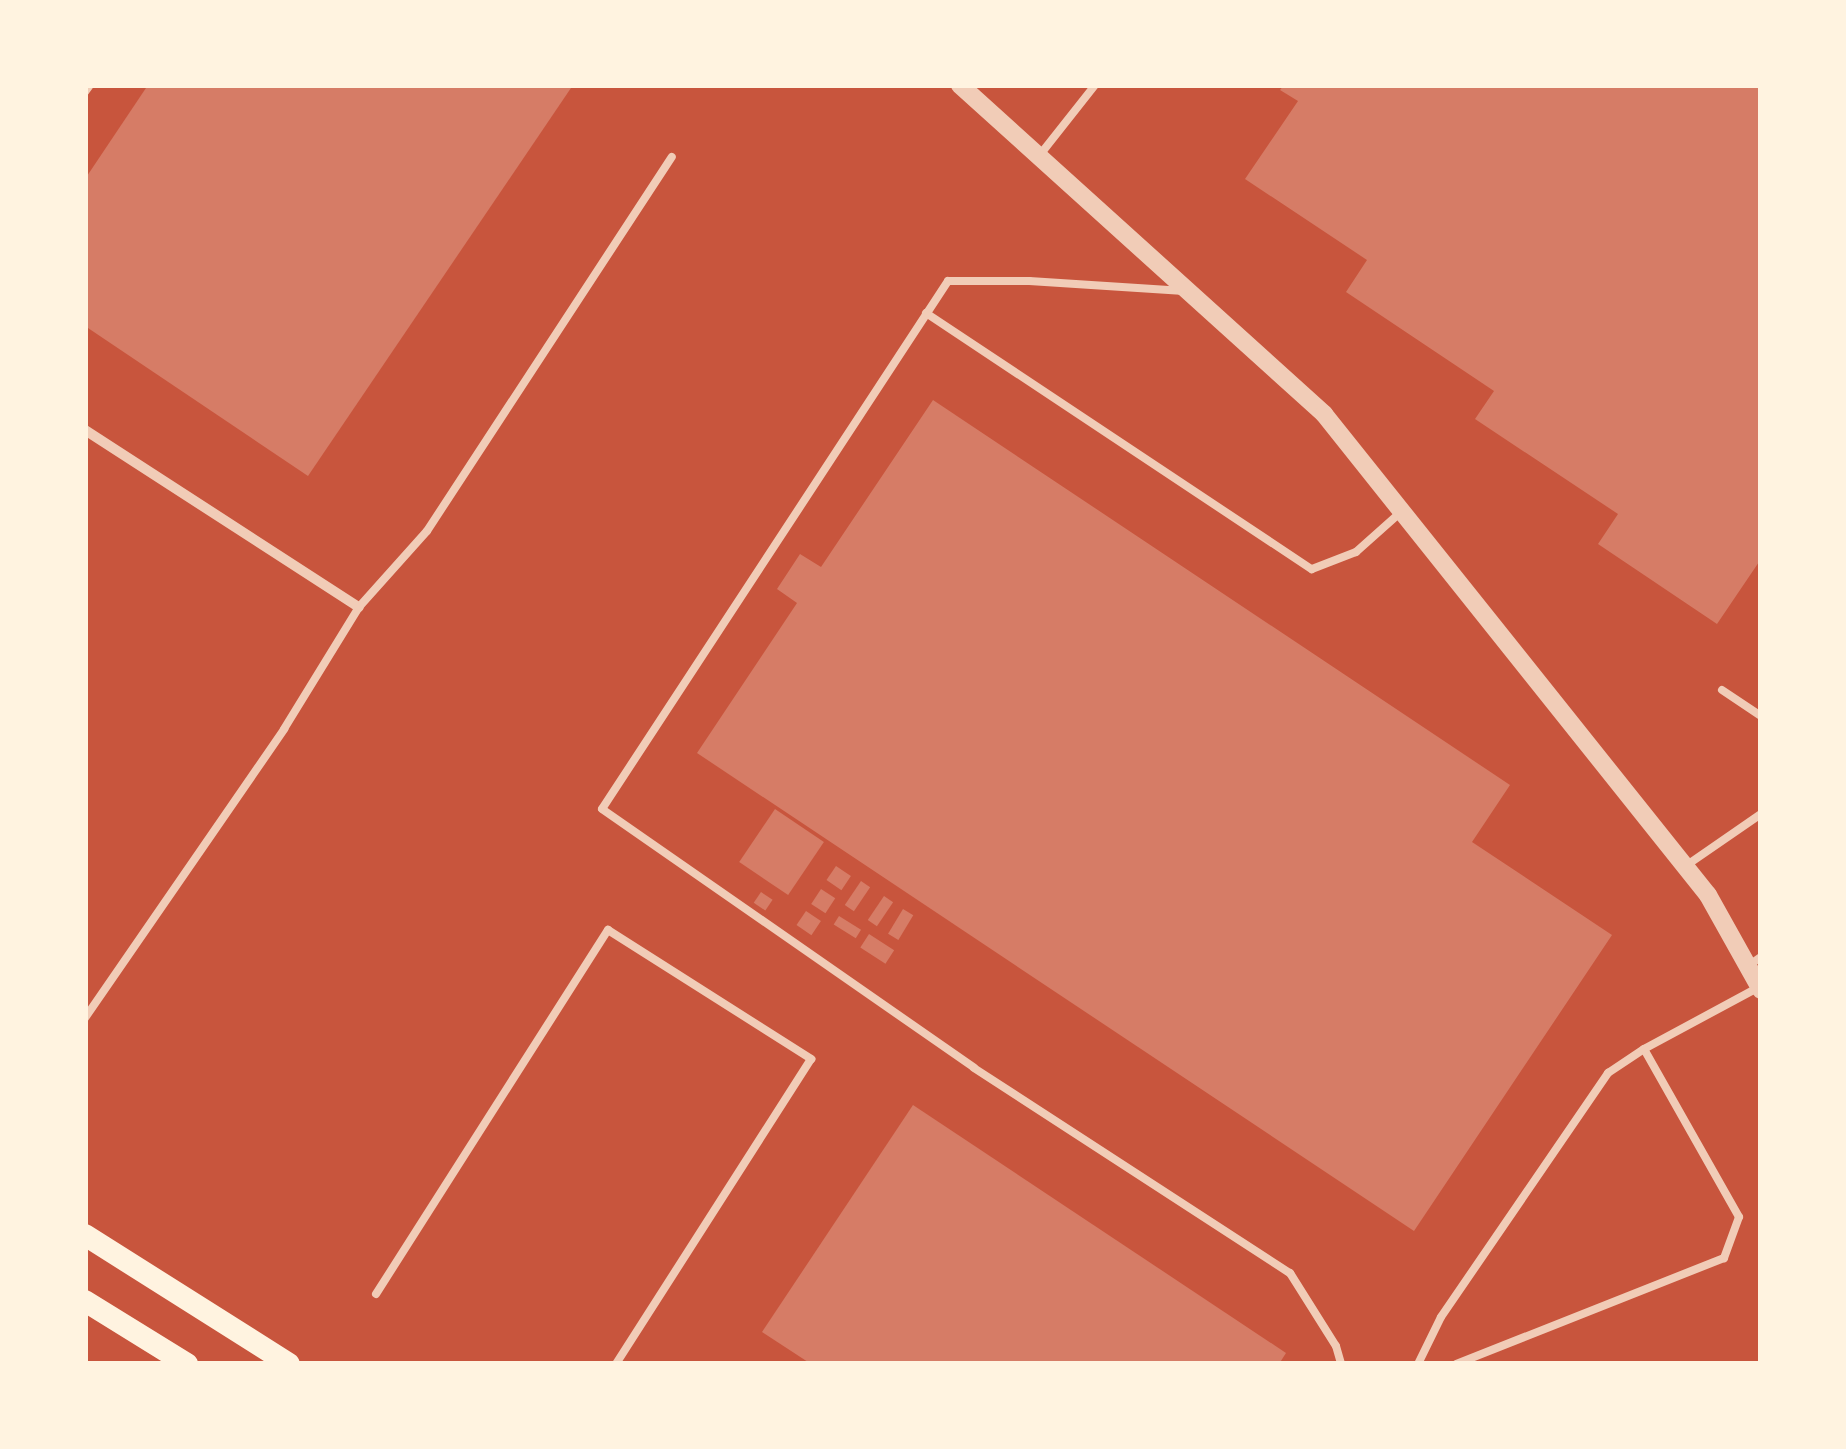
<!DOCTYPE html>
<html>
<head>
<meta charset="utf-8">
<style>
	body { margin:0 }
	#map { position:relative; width:1846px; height:1449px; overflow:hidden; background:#c8553d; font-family:Montserrat,sans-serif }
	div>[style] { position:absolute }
	.building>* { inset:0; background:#d67c66; transform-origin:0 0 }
	.service>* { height:8px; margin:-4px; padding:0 4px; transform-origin:4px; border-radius:4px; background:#f1ccb7 }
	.minor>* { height:10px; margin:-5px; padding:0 5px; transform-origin:5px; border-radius:5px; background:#f1ccb7 }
	.tertiary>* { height:18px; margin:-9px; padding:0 9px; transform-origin:9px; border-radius:9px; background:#f1ccb7 }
	.primary>* { height:22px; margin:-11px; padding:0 11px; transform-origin:11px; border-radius:11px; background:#fff3e0 }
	span { translate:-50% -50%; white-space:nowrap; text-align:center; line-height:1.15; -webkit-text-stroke:8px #fff3e0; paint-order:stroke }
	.frame { position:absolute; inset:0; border:88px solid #fff3e0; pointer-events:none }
</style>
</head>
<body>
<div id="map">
	<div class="building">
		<div style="clip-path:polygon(148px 85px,573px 85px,308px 476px,85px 326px,85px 179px)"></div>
		<div style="clip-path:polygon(1284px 85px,1761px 85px,1761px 559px,1717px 624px,1598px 544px,1618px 514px,1475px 419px,1494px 391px,1346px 292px,1367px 260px,1245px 179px,1298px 101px,1280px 90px)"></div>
		<div style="clip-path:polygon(933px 400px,1510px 785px,1472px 842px,1612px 935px,1414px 1231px,697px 753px,797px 603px,777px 589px,800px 554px,821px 567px)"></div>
		<div style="left:775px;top:809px;width:59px;height:64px;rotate:34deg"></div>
		<div style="left:836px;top:866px;width:18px;height:17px;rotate:34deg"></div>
		<div style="left:861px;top:881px;width:11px;height:29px;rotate:34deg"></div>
		<div style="left:821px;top:889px;width:17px;height:18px;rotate:33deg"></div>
		<div style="left:761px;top:892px;width:14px;height:13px;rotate:34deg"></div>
		<div style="left:884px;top:896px;width:11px;height:29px;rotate:34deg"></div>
		<div style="left:903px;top:909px;width:12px;height:29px;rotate:31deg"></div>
		<div style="left:806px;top:911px;width:18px;height:17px;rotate:34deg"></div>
		<div style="left:839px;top:916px;width:26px;height:10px;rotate:32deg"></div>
		<div style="left:869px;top:934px;width:30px;height:16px;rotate:33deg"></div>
		<div style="clip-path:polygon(913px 1105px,1286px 1353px,1279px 1364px,811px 1364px,762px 1332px)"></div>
	</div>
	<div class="service">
		<div style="left:85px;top:92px;width:9px;rotate:-54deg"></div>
		<div style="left:1039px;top:156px;width:90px;rotate:-51.7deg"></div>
		<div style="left:1184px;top:291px;width:155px;rotate:-176.3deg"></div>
		<div style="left:1029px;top:281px;width:81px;rotate:180deg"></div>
		<div style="left:948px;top:281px;width:631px;rotate:123.24deg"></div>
		<div style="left:602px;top:809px;width:453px;rotate:34.8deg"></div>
		<div style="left:974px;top:1068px;width:377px;rotate:33deg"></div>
		<div style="left:1290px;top:1273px;width:86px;rotate:57.8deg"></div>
		<div style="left:1336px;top:1346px;width:19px;rotate:74deg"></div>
		<div style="left:926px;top:313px;width:463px;rotate:33.6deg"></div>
		<div style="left:1312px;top:569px;width:47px;rotate:-21.1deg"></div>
		<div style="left:1356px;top:552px;width:62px;rotate:-41.7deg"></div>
		<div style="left:1722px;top:690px;width:47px;rotate:33.7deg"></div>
		<div style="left:1687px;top:865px;width:90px;rotate:-34.6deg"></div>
		<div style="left:1748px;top:966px;width:16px;rotate:-35deg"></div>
		<div style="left:85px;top:1018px;width:351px;rotate:-55.4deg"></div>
		<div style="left:284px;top:729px;width:143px;rotate:-58.4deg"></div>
		<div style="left:359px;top:607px;width:102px;rotate:-48.2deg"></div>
		<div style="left:427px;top:531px;width:447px;rotate:-56.8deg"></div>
		<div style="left:1644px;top:1049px;width:131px;rotate:-28.3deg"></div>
		<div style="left:376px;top:1294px;width:432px;rotate:-57.5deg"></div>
		<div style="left:608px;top:930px;width:241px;rotate:32.4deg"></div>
		<div style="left:811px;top:1059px;width:362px;rotate:122.6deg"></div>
		<div style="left:1418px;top:1364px;width:52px;rotate:-63.9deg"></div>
		<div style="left:1441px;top:1317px;width:296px;rotate:-55.6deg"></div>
		<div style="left:1608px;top:1073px;width:43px;rotate:-33.7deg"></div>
		<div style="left:1644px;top:1049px;width:193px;rotate:60.5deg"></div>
		<div style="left:1739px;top:1217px;width:44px;rotate:110.1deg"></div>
		<div style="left:1724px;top:1258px;width:288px;rotate:158.4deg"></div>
	</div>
	<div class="minor">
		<div style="left:85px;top:430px;width:326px;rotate:32.9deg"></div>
	</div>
	<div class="tertiary">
		<div style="left:960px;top:85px;width:491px;rotate:42.1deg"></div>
		<div style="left:1324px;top:414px;width:615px;rotate:51.4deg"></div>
		<div style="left:1708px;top:895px;width:109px;rotate:60.8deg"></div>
	</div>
	<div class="primary">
		<div style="left:85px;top:1235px;width:241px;rotate:32.3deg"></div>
		<div style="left:85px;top:1301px;width:120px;rotate:31.7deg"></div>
	</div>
	<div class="frame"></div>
</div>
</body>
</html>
